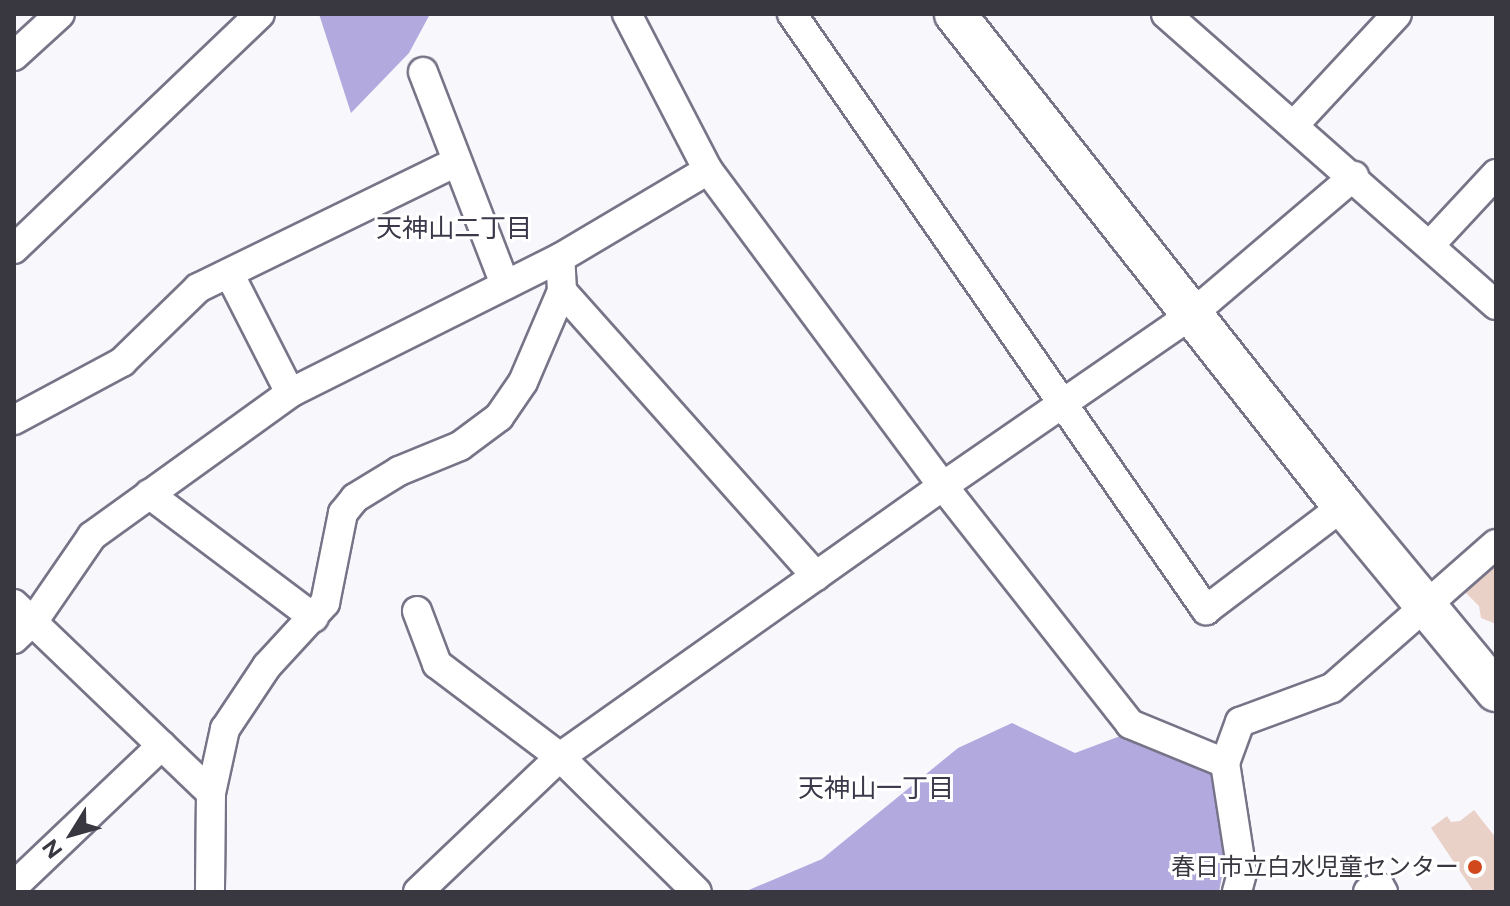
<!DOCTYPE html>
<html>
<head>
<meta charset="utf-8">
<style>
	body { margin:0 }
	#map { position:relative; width:1510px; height:906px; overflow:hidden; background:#f8f7fc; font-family:Figtree,"Noto Sans JP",sans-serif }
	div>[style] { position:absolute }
	.forest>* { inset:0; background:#b2a9de }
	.building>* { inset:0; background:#e9d1c8 }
	.roads { filter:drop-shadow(2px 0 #777488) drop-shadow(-2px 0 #777488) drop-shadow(0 2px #777488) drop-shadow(0 -2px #777488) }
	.street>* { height:28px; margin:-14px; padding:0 14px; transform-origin:14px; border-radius:14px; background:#fff }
	.secondary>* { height:40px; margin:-20px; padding:0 20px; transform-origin:20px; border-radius:20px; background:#fff }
	.dots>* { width:22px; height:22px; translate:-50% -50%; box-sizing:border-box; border:4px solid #fff; border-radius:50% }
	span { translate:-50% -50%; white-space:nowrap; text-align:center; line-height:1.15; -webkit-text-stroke:6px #fff; paint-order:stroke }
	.poi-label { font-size:24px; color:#393740 }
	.right { translate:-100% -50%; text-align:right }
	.neighbourhood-label { font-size:26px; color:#3b384a }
	.frame { position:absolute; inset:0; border:16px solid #393740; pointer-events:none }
	.north { position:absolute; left:32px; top:794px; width:80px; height:80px; -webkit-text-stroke:6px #fff; paint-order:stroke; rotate:233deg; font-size:22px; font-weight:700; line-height:32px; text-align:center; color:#393740 }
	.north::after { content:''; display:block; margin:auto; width:28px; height:36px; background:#393740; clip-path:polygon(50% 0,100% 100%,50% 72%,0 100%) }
</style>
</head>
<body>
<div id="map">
	<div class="forest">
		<div style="clip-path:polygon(319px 14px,430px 14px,409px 53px,351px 113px)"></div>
		<div style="clip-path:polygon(1012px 723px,1075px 753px,1123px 735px,1220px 775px,1225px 860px,1219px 892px,744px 892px,822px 859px,958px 748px)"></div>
	</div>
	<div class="building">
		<div style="clip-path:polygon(1496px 565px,1496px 624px,1481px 618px,1479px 606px,1465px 592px)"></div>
		<div style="clip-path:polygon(1474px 810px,1496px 838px,1496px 892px,1474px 892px,1431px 828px,1447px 816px,1451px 822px,1460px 821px)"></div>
	</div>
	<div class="roads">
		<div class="street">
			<div style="left:627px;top:14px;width:176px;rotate:62.6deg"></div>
			<div style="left:708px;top:170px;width:394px;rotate:53.4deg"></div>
			<div style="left:943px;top:486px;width:303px;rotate:-34.6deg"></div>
			<div style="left:1192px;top:314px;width:213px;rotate:-40.4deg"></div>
			<div style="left:792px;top:14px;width:726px;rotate:55.21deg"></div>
			<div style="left:1206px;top:610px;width:172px;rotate:-37.2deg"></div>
			<div style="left:1166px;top:14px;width:440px;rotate:41.4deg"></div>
			<div style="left:14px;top:56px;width:62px;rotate:-42.4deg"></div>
			<div style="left:423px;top:72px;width:228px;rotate:68.9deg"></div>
			<div style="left:1294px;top:125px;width:151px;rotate:-47.1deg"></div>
			<div style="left:1430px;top:245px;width:97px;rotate:-47.1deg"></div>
			<div style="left:14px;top:249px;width:340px;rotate:-43.7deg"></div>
			<div style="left:230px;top:275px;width:132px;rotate:63deg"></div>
			<div style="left:562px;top:291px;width:382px;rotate:48.3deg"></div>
			<div style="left:14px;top:420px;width:123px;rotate:-28.2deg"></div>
			<div style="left:122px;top:362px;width:106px;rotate:-44.2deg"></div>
			<div style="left:198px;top:288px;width:285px;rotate:-26deg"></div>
			<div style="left:149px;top:494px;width:206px;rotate:36.9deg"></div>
			<div style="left:14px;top:604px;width:273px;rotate:43.8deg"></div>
			<div style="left:211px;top:793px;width:99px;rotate:90.6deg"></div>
			<div style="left:417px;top:611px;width:57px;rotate:69.3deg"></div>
			<div style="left:437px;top:664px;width:154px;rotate:37.1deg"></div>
			<div style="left:560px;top:757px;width:192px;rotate:44.6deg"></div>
			<div style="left:14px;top:639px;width:29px;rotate:-44deg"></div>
			<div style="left:35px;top:619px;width:101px;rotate:-55.5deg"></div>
			<div style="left:92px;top:536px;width:244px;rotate:-35.8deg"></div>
			<div style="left:290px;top:393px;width:302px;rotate:-26.6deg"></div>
			<div style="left:560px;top:258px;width:172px;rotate:-30.7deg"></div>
			<div style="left:1225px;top:763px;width:44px;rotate:-69.9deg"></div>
			<div style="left:1240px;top:722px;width:98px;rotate:-20.3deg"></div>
			<div style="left:1332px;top:688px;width:218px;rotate:-41.3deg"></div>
			<div style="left:211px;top:793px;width:66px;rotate:-77.7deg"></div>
			<div style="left:225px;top:729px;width:76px;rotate:-56.3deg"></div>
			<div style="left:267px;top:666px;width:86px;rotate:-47.4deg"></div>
			<div style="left:325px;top:603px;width:92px;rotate:-78.7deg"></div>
			<div style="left:343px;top:513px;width:19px;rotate:-51deg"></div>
			<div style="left:355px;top:498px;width:52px;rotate:-31.5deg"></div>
			<div style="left:399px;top:471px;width:66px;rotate:-22.3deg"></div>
			<div style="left:460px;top:446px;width:49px;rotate:-36.6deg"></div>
			<div style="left:499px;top:417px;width:42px;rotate:-55.6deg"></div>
			<div style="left:523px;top:382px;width:99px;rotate:-66.8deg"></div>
			<div style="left:562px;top:291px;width:33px;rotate:-93deg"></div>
			<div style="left:14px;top:886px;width:204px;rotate:-43.6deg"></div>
			<div style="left:418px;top:892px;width:196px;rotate:-43.6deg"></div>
			<div style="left:560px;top:757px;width:469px;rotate:-35.3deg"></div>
			<div style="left:943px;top:486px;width:303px;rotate:51.8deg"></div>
			<div style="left:1130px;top:724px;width:103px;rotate:22.3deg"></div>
			<div style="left:1225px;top:763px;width:111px;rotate:81.2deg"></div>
			<div style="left:1242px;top:873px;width:20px;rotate:105deg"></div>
			<div style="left:1368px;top:892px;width:13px;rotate:-23deg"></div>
			<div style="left:1380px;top:887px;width:6px;rotate:59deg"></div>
		</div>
		<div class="secondary">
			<div style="left:955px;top:14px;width:627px;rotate:51.74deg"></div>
			<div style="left:1343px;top:506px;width:240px;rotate:50.4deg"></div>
		</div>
	</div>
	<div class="dots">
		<div style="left:1475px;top:867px;background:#d0481c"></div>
	</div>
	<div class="poi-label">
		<span class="right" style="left:1459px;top:867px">春日市立白水児童センター</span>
	</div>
	<div class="neighbourhood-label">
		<span style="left:454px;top:229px">天神山二丁目</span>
		<span style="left:876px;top:789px">天神山一丁目</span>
	</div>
	<div class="frame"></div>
	<div class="north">N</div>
</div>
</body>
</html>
